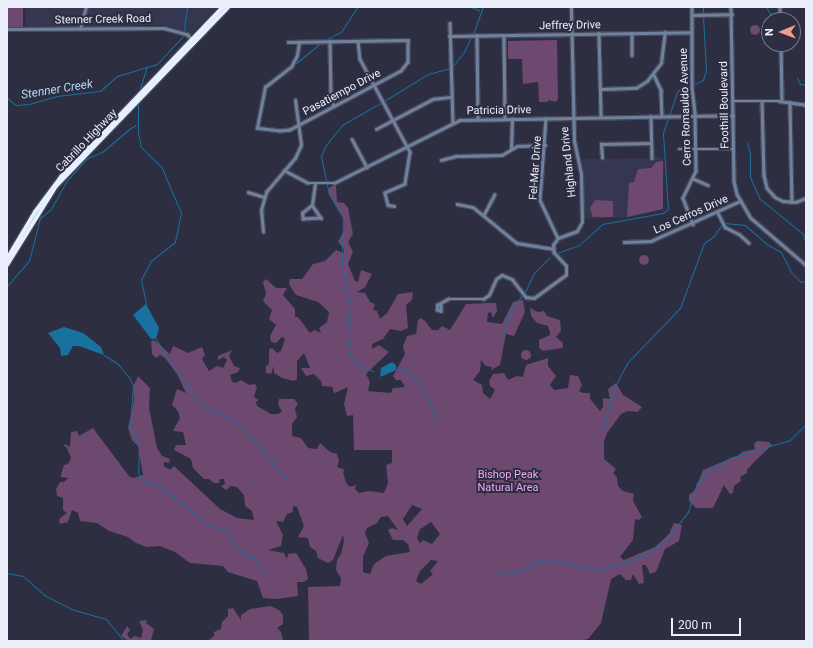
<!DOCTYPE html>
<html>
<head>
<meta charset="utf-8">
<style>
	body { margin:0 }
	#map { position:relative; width:813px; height:648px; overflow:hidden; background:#2d2e42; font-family:Roboto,sans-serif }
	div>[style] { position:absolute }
	.built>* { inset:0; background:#353650 }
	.green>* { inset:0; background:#6d486f; transform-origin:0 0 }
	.round { border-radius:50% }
	.water>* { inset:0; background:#1971a0 }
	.stream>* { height:1px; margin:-0.5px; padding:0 0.5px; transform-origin:0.5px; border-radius:0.5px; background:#1971a0 }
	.roads { filter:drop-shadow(1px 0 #48495c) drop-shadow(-1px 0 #48495c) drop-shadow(0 1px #48495c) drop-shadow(0 -1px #48495c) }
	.minor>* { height:2.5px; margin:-1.25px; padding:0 1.25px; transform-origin:1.25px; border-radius:1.25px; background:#6f819d }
	.highway>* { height:4px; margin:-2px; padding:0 2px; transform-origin:2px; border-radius:2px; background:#e7f0ff }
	span { translate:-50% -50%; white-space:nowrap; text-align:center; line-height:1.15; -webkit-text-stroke:4px #2d2e42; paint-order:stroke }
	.street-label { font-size:11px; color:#eceefb }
	.park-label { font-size:11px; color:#f2a5f7 }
	.water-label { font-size:12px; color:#b2d8f3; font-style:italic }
	.frame { position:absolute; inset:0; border:8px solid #eceefb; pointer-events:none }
	.north { position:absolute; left:761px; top:12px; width:40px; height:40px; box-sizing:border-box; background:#2d2e42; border:1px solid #797b8c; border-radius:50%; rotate:269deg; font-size:11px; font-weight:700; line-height:16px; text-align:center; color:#eceefb }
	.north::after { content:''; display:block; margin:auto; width:14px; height:18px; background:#f59c90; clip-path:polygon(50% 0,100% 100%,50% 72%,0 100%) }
	.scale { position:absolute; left:671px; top:618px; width:70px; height:18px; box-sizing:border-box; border:2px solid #eceefb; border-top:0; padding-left:5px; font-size:12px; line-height:14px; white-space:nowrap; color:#eceefb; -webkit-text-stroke:3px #2d2e42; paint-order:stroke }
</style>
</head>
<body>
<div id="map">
	<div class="built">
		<div style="clip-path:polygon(25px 7px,218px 7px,191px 34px,164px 25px,26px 26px)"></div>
		<div style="clip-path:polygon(654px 155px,664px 159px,663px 209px,631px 217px,584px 219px,581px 159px,652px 158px)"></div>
	</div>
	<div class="green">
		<div style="left:7px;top:7px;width:16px;height:20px"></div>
		<div class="round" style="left:750px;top:25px;width:10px;height:10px"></div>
		<div style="clip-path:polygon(557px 40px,558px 99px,556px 102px,548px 100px,548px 102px,539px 102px,538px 82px,523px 84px,522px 59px,508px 59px,508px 41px)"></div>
		<div style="clip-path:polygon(663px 161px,663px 209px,627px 217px,629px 183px,634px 182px,638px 169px,651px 168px,656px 162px)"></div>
		<div style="clip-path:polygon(evenodd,332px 186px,336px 186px,337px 202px,344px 203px,348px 208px,353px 234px,348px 242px,353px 252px,348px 264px,355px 281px,358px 282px,361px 270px,372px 274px,365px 287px,357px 292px,365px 293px,370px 302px,375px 304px,373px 310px,377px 311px,380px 319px,387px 313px,398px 294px,413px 292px,412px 300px,406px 305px,408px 328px,401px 331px,390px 329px,383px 339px,372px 344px,372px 349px,379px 345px,389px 352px,366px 374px,370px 382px,368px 391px,391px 393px,393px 388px,405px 387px,401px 380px,396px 380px,393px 376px,405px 354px,403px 346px,407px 336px,416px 334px,418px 320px,421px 318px,425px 321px,432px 330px,438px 330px,442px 326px,450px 330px,466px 304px,489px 303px,496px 303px,497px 311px,493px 318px,491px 312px,488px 313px,487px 322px,502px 324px,513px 302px,523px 300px,525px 312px,514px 336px,506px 334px,500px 365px,491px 370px,492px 367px,486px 366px,481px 360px,480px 371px,473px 380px,482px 385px,483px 393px,490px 399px,495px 390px,490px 386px,489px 381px,493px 374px,504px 373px,508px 380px,517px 376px,523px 377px,526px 365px,548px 358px,548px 366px,556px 376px,550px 385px,554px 390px,568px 388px,570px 375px,578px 376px,582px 385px,579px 391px,583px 393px,590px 393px,590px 399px,600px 411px,603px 407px,603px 398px,610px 399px,608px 389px,616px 383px,623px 395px,642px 407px,638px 412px,628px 411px,621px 414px,607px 433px,604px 442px,604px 459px,616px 469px,613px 473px,617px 477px,618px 486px,623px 491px,634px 494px,633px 501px,642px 517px,639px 520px,635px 519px,633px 540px,620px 557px,624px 560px,655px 547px,669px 534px,674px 523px,682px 525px,679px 541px,665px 549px,656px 572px,650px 574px,646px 565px,642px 565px,644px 583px,639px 584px,633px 574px,631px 580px,626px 580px,620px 574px,611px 579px,601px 623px,588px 639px,578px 641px,309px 641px,308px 587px,340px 586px,341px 578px,336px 570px,337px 560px,341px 554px,344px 541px,343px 535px,333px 560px,328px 563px,318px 558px,316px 551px,310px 547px,308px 538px,298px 537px,304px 526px,297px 507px,293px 506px,293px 512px,287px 514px,283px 522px,276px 521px,283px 535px,281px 546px,268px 550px,284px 553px,287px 559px,288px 554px,296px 553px,306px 569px,308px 579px,304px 582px,297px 582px,298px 596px,277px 599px,263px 598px,257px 581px,228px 572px,223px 566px,190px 563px,175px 552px,160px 546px,147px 547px,136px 543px,128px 537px,109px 531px,97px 523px,80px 521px,78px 513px,72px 510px,68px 522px,60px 524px,59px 519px,67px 513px,63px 510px,63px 498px,57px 496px,56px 489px,60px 482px,64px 482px,68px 478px,61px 477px,61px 474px,64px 465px,68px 464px,71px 458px,67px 448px,64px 446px,65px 444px,70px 447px,71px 432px,77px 431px,79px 436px,93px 428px,129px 476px,133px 478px,143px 475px,138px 446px,132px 440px,128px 428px,134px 400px,133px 387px,138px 376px,150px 388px,149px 408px,157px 448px,162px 456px,170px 459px,169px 463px,164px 462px,164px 466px,170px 470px,174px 466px,220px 509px,237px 518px,254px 520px,252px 511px,245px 506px,244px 495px,237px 487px,231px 486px,226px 490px,221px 486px,225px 484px,224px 479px,220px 479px,219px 483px,214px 483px,209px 479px,204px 479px,193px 468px,191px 459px,174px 450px,176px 445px,186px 445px,183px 432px,173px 431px,180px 418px,178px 411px,172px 405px,177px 389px,186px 393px,177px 374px,165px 358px,160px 355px,156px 358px,152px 354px,151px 341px,154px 340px,170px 354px,173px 346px,188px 353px,202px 347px,205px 355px,202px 359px,209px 371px,217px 366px,223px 368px,227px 360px,224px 357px,218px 360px,218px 356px,232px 350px,229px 356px,234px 366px,240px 368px,238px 372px,230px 375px,232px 382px,236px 383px,241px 380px,249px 385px,255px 384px,257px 387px,254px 397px,259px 400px,256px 402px,257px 406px,271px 414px,278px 414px,282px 411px,278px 405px,279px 399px,294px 399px,298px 404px,295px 409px,297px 417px,292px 424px,292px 436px,301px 438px,308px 448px,317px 449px,320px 443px,330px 452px,337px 454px,339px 461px,337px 467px,345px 470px,343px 472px,346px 483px,350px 487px,356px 485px,355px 489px,359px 493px,370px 491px,384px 493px,388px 483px,386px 465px,392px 463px,392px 450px,354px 450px,353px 415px,347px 416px,344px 404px,348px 387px,335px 393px,333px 392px,333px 387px,322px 386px,321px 381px,314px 374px,306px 376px,301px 368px,310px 368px,304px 353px,297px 361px,297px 379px,294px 381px,282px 378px,274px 373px,274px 366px,271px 374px,266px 373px,266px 366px,269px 364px,269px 349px,272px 348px,277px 353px,281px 351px,285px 339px,282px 337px,276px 343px,271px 342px,270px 336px,276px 325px,269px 319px,272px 310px,263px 301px,266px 294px,263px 282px,266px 279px,276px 288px,287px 288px,283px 295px,295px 309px,295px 317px,298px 317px,310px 333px,314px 330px,321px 333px,319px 328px,327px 322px,329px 312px,318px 302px,296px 295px,289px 284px,290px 279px,302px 279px,313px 264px,325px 261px,336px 250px,344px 253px,344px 249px,338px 242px,344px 230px,344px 218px,329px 194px,328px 189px,332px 186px,412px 505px,422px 509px,407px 526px,403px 519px,412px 505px,332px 186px,388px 516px,398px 530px,392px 528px,388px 530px,393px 540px,403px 540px,408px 544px,410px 552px,386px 556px,374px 564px,370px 574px,363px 572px,363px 557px,369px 543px,365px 533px,367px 528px,377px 523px,381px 517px,388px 516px,332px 186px,431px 522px,440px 534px,432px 544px,423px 540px,420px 543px,417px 538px,420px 529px,431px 522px,332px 186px,431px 560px,438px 561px,430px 571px,433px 574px,421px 584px,416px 581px,420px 571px,431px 560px)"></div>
		<div style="clip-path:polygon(595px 200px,613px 201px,613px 217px,593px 217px,590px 208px)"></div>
		<div class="round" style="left:639px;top:255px;width:10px;height:10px"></div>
		<div style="clip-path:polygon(530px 308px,538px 312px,544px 311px,547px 316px,560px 320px,561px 331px,556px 337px,563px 343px,563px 348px,543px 351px,539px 348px,539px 340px,550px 335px,550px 332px,548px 326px,537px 323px,531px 316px)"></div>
		<div class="round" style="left:521px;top:350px;width:10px;height:10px"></div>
		<div style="clip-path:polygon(757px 441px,769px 442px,772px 445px,753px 463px,747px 470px,747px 473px,740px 477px,741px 481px,734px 486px,733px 493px,730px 494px,724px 485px,713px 508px,696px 508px,689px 501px,689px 495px,695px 490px,703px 470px,739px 455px,742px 452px,755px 449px,754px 444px)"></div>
		<div style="clip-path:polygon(270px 606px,279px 610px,283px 615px,283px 624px,277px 628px,281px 632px,283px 641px,209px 640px,214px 636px,214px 632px,221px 629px,222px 622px,228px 616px,228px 609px,233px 608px,241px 620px,241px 615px,250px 609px)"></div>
		<div style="clip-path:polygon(147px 620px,146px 623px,154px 629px,151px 640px,128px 641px,121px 636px,127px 626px,130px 630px,127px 634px,130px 639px,135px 636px,141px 638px,143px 630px,139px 621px)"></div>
	</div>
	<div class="water">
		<div style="clip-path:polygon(146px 304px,159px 328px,156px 339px,151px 339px,133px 315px)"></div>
		<div style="clip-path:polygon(64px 327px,83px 333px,101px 347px,104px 355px,79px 346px,73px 346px,68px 355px,61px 356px,60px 348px,48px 333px)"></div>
		<div style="clip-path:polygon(392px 362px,396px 365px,396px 370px,380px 377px,381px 368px)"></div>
	</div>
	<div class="stream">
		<div style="left:471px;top:7px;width:9px;rotate:21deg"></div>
		<div style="left:703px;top:7px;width:6px;rotate:90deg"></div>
		<div style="left:766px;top:7px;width:15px;rotate:58deg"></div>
		<div style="left:473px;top:34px;width:29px;rotate:-70deg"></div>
		<div style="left:325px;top:40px;width:18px;rotate:-27deg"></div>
		<div style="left:341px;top:32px;width:30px;rotate:-57deg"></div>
		<div style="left:295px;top:64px;width:35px;rotate:-39deg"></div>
		<div style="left:453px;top:66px;width:18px;rotate:-52deg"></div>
		<div style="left:464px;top:52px;width:17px;rotate:-65deg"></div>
		<div style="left:797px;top:78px;width:7px;rotate:63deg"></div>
		<div style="left:800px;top:84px;width:6px;rotate:9deg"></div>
		<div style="left:693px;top:85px;width:11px;rotate:-27deg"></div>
		<div style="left:703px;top:80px;width:10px;rotate:-73deg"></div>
		<div style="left:706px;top:70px;width:53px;rotate:-93.2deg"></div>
		<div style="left:139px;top:92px;width:27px;rotate:-73deg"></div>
		<div style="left:7px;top:98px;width:11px;rotate:38deg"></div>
		<div style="left:16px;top:105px;width:13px;rotate:-4deg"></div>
		<div style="left:29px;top:104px;width:29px;rotate:-16deg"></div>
		<div style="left:57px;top:96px;width:43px;rotate:-6.6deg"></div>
		<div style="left:100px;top:91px;width:23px;rotate:-41deg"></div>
		<div style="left:117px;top:76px;width:42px;rotate:-16.7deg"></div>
		<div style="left:157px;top:64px;width:38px;rotate:-47deg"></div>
		<div style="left:183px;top:36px;width:29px;rotate:-82deg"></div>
		<div style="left:384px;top:101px;width:52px;rotate:-31.5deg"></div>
		<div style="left:428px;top:74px;width:23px;rotate:-15deg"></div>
		<div style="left:138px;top:103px;width:30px;rotate:90deg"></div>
		<div style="left:138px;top:133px;width:14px;rotate:78deg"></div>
		<div style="left:141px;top:147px;width:30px;rotate:45deg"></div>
		<div style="left:162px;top:168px;width:49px;rotate:67.1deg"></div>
		<div style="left:181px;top:213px;width:30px;rotate:102deg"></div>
		<div style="left:175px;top:242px;width:31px;rotate:142deg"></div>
		<div style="left:151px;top:261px;width:21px;rotate:118deg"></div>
		<div style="left:141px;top:280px;width:25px;rotate:78deg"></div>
		<div style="left:747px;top:143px;width:10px;rotate:73deg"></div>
		<div style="left:750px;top:153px;width:24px;rotate:90deg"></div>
		<div style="left:750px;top:177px;width:24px;rotate:66deg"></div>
		<div style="left:760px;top:199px;width:55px;rotate:39.1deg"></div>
		<div style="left:803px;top:234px;width:11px;rotate:75deg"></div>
		<div style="left:725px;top:223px;width:20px;rotate:6deg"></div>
		<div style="left:745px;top:225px;width:30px;rotate:41deg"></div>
		<div style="left:768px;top:245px;width:15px;rotate:28deg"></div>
		<div style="left:781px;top:252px;width:22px;rotate:63deg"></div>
		<div style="left:791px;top:272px;width:14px;rotate:45deg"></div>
		<div style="left:801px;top:282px;width:5px;rotate:-11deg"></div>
		<div style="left:557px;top:253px;width:23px;rotate:-20deg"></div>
		<div style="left:579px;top:245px;width:31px;rotate:-42deg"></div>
		<div style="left:602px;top:224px;width:62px;rotate:-10.2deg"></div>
		<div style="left:663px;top:213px;width:6px;rotate:-39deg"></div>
		<div style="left:668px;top:209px;width:76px;rotate:-93.8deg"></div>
		<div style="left:663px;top:133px;width:43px;rotate:-71.1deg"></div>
		<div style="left:677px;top:92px;width:8px;rotate:-50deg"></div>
		<div style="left:682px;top:86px;width:8px;rotate:-7deg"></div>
		<div style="left:7px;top:286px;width:33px;rotate:-49deg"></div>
		<div style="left:29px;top:261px;width:44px;rotate:-75.7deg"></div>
		<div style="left:40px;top:218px;width:14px;rotate:-39deg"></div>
		<div style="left:51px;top:209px;width:31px;rotate:-61deg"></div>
		<div style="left:66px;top:182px;width:30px;rotate:-49deg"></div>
		<div style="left:86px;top:159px;width:17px;rotate:-24deg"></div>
		<div style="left:102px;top:152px;width:35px;rotate:-40deg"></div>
		<div style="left:129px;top:129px;width:8px;rotate:-30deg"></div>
		<div style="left:503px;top:333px;width:27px;rotate:-70deg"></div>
		<div style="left:512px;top:308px;width:21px;rotate:-51deg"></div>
		<div style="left:525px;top:292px;width:21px;rotate:-65deg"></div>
		<div style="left:534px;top:273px;width:23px;rotate:-45deg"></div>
		<div style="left:156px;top:339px;width:38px;rotate:58deg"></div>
		<div style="left:176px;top:371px;width:42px;rotate:51.8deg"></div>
		<div style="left:202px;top:404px;width:46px;rotate:28.8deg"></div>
		<div style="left:242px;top:426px;width:70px;rotate:50.2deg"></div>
		<div style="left:104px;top:355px;width:17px;rotate:33deg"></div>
		<div style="left:118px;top:364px;width:19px;rotate:51deg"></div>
		<div style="left:130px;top:379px;width:8px;rotate:67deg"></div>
		<div style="left:133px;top:386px;width:40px;rotate:94.3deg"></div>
		<div style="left:130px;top:426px;width:23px;rotate:67deg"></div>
		<div style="left:139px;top:447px;width:25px;rotate:92deg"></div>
		<div style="left:138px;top:472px;width:10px;rotate:61deg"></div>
		<div style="left:143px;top:481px;width:17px;rotate:17deg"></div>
		<div style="left:159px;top:486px;width:63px;rotate:38deg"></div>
		<div style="left:209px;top:525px;width:20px;rotate:20deg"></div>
		<div style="left:228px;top:532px;width:20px;rotate:60deg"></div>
		<div style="left:238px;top:549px;width:20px;rotate:30deg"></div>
		<div style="left:255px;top:559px;width:21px;rotate:55deg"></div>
		<div style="left:397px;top:367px;width:17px;rotate:28deg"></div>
		<div style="left:412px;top:375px;width:9px;rotate:54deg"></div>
		<div style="left:417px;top:382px;width:31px;rotate:59deg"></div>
		<div style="left:433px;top:409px;width:14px;rotate:73deg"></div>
		<div style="left:373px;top:371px;width:19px;rotate:-155deg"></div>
		<div style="left:356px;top:363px;width:11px;rotate:-124deg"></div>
		<div style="left:350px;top:354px;width:19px;rotate:-99deg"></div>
		<div style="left:347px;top:335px;width:29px;rotate:-86deg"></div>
		<div style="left:349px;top:306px;width:45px;rotate:-99deg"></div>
		<div style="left:342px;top:262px;width:44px;rotate:-88.7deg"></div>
		<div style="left:343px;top:218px;width:28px;rotate:-120deg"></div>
		<div style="left:329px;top:194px;width:39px;rotate:-102deg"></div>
		<div style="left:321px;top:156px;width:12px;rotate:-66deg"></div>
		<div style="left:326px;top:145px;width:26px;rotate:-51deg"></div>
		<div style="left:342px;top:125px;width:46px;rotate:-29.9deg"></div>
		<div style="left:603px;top:431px;width:33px;rotate:-78deg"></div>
		<div style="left:610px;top:399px;width:23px;rotate:-67deg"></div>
		<div style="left:619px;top:378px;width:18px;rotate:-61deg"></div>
		<div style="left:628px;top:362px;width:75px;rotate:-46.1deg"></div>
		<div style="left:680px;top:308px;width:69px;rotate:-69.7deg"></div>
		<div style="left:704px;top:243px;width:11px;rotate:-34deg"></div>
		<div style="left:713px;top:237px;width:16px;rotate:-55deg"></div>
		<div style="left:7px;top:573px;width:16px;rotate:11deg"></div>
		<div style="left:23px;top:576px;width:28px;rotate:42deg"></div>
		<div style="left:44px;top:595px;width:30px;rotate:27deg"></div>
		<div style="left:71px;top:609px;width:36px;rotate:16deg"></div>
		<div style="left:106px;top:619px;width:26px;rotate:51deg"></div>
		<div style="left:490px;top:573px;width:25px;rotate:-2deg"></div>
		<div style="left:515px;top:572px;width:32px;rotate:-24deg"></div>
		<div style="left:544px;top:559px;width:57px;rotate:11.1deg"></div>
		<div style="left:600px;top:570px;width:46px;rotate:-17.7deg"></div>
		<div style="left:644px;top:556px;width:27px;rotate:-36deg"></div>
		<div style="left:666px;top:540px;width:36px;rotate:-52deg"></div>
		<div style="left:688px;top:512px;width:30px;rotate:-73deg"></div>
		<div style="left:697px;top:483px;width:18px;rotate:-45deg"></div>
		<div style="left:710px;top:470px;width:23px;rotate:-31deg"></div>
		<div style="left:730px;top:458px;width:63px;rotate:-16.7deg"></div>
		<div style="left:790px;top:440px;width:23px;rotate:-45deg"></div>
	</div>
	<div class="roads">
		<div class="minor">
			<div style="left:692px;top:7px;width:81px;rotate:90deg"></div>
			<div style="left:692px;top:88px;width:26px;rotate:83deg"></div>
			<div style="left:695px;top:114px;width:57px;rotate:89deg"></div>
			<div style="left:696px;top:171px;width:30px;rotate:116deg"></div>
			<div style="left:683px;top:198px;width:28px;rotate:69deg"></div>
			<div style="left:731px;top:7px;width:174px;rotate:89deg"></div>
			<div style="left:734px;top:181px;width:13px;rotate:77deg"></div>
			<div style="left:737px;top:194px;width:28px;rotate:60deg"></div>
			<div style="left:751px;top:218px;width:72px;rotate:40.5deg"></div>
			<div style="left:780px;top:7px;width:13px;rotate:90deg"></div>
			<div style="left:693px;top:15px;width:39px;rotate:-1deg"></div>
			<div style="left:450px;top:23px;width:99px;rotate:88.3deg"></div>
			<div style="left:7px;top:29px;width:157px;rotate:-0.4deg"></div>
			<div style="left:164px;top:28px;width:24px;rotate:15deg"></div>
			<div style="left:187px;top:34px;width:8px;rotate:45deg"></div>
			<div style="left:80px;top:29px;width:23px;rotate:-75deg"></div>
			<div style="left:599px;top:33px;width:84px;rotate:88.6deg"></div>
			<div style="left:632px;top:33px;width:22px;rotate:90deg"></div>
			<div style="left:477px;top:35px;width:84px;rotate:89.3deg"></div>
			<div style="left:504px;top:35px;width:84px;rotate:89.3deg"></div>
			<div style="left:449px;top:36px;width:242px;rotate:-0.9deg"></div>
			<div style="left:330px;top:41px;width:56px;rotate:89deg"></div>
			<div style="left:331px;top:97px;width:9px;rotate:72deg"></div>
			<div style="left:358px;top:41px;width:18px;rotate:84deg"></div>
			<div style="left:360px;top:59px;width:106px;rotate:61.7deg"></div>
			<div style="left:410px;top:152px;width:32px;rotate:99deg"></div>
			<div style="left:405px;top:184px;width:22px;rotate:156deg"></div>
			<div style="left:385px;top:193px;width:12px;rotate:76deg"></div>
			<div style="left:388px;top:205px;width:6px;rotate:9deg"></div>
			<div style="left:288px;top:42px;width:120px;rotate:-1deg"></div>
			<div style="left:408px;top:40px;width:22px;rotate:90deg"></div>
			<div style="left:408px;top:62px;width:11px;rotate:128deg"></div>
			<div style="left:401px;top:71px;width:126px;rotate:152deg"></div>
			<div style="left:290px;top:130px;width:10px;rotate:174deg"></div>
			<div style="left:280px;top:131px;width:23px;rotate:-173deg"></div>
			<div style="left:257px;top:128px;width:42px;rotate:-79deg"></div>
			<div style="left:265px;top:87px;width:33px;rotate:-38deg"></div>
			<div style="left:291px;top:67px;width:13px;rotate:-63deg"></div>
			<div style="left:297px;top:55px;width:13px;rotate:-81deg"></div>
			<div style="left:781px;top:44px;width:57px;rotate:89deg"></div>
			<div style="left:654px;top:75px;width:17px;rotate:65deg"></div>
			<div style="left:661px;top:90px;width:26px;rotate:88deg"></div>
			<div style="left:600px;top:89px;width:36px;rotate:-2deg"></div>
			<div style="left:636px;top:88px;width:13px;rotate:-32deg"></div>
			<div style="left:647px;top:81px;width:23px;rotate:-52deg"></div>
			<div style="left:661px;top:63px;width:31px;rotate:-83deg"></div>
			<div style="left:733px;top:101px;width:46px"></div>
			<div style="left:779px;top:101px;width:27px;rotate:8deg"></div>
			<div style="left:762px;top:101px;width:74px;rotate:88.5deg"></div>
			<div style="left:764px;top:175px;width:13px;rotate:77deg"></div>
			<div style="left:767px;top:188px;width:12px;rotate:48deg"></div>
			<div style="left:775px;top:197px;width:9px;rotate:27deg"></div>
			<div style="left:783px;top:201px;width:13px;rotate:4deg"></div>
			<div style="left:796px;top:202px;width:11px;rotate:-22deg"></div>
			<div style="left:790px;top:102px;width:100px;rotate:88.9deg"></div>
			<div style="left:651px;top:116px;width:42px;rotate:88.6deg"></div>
			<div style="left:546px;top:118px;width:82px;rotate:94.2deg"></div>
			<div style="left:540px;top:200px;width:42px;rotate:64.7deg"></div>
			<div style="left:376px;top:129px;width:64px;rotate:-27.8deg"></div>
			<div style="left:433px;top:99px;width:17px;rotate:-7deg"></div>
			<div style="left:352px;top:139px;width:32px;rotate:62deg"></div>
			<div style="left:511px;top:148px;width:29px;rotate:-88deg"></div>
			<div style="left:679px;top:149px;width:55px"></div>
			<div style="left:602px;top:158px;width:14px;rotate:-94deg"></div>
			<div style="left:601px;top:144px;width:50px;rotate:-1.1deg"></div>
			<div style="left:441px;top:160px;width:16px;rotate:-15deg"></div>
			<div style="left:456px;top:156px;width:46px;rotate:-1.2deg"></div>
			<div style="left:502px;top:155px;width:17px;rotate:-31deg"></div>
			<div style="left:517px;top:146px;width:28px;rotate:-2deg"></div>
			<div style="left:284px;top:170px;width:27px;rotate:28deg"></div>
			<div style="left:308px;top:183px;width:26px"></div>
			<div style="left:334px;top:183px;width:141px;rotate:-26.6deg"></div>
			<div style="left:460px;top:120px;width:273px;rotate:-1deg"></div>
			<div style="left:694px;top:179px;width:15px;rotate:23deg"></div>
			<div style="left:248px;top:192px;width:17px;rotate:17deg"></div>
			<div style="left:457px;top:204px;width:16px;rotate:11deg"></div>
			<div style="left:473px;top:207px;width:57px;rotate:39.3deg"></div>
			<div style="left:517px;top:243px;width:36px;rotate:9deg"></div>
			<div style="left:312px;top:205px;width:16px;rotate:55deg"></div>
			<div style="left:321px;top:218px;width:18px;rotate:177deg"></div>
			<div style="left:303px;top:219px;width:6px;rotate:-99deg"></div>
			<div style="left:302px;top:213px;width:13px;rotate:-39deg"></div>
			<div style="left:312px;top:205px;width:21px;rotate:-82deg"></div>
			<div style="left:718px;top:213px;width:16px;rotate:63deg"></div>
			<div style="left:725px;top:227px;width:16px;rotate:27deg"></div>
			<div style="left:739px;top:234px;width:13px;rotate:42deg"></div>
			<div style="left:483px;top:216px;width:24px;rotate:-62deg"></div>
			<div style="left:263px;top:232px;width:22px;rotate:-95deg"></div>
			<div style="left:261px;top:210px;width:19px;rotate:-74deg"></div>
			<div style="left:266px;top:192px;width:45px;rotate:-49.5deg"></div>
			<div style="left:295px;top:158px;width:14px;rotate:-65deg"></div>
			<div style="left:301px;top:145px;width:45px;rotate:-97.6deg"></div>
			<div style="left:624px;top:242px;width:27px;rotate:-2deg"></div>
			<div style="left:651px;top:241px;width:98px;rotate:-24.2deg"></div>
			<div style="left:441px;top:305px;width:6px;rotate:90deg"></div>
			<div style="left:441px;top:311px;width:4px;rotate:-166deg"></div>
			<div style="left:437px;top:310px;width:5px;rotate:-90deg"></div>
			<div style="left:437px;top:305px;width:13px;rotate:-29deg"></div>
			<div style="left:448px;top:299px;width:35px"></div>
			<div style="left:483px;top:299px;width:7px;rotate:-34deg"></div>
			<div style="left:489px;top:295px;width:17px;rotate:-66deg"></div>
			<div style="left:496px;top:279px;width:7px;rotate:-34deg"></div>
			<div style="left:502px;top:275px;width:11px;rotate:22deg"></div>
			<div style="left:512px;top:279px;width:23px;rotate:52deg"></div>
			<div style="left:526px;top:297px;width:8px;rotate:7deg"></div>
			<div style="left:534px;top:298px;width:39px;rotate:-36deg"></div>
			<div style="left:566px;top:275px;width:9px;rotate:-90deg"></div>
			<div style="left:566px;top:266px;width:18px;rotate:-133deg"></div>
			<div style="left:554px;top:253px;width:8px;rotate:-97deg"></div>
			<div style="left:553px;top:245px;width:9px;rotate:-54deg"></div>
			<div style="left:558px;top:238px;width:20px;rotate:-20deg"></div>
			<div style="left:577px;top:231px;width:10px;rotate:-61deg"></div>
			<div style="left:582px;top:222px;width:48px;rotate:-91.2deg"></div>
			<div style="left:581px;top:174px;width:34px;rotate:-102deg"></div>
			<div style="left:574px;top:141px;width:134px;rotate:-91.3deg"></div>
		</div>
		<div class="highway">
			<div style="left:7px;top:259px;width:55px;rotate:-59.2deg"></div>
			<div style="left:35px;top:212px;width:44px;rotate:-53.4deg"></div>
			<div style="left:61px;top:177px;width:235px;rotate:-46.4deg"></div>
			<div style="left:7px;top:265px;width:93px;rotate:-58.2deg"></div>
			<div style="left:56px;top:186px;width:248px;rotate:-46.1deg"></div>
		</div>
	</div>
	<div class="street-label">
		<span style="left:103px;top:20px;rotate:-1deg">Stenner Creek Road</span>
		<span style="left:570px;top:26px;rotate:-1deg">Jeffrey Drive</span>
		<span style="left:342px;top:93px;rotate:-28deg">Pasatiempo Drive</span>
		<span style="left:725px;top:105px;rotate:-91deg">Foothill Boulevard</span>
		<span style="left:686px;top:107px;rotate:-92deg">Cerro Romauldo Avenue</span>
		<span style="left:499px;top:111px;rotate:-1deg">Patricia Drive</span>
		<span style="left:87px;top:141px;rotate:-46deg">Cabrillo Highway</span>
		<span style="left:569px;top:162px;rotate:-96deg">Highland Drive</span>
		<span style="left:536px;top:168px;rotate:-86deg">Fel-Mar Drive</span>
		<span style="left:691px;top:215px;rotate:-24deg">Los Cerros Drive</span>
	</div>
	<div class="park-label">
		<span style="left:508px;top:482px">Bishop Peak<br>Natural Area</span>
	</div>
	<div class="water-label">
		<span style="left:57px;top:90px;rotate:-9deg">Stenner Creek</span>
	</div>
	<div class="frame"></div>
	<div class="north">N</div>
	<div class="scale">200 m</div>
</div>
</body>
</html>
